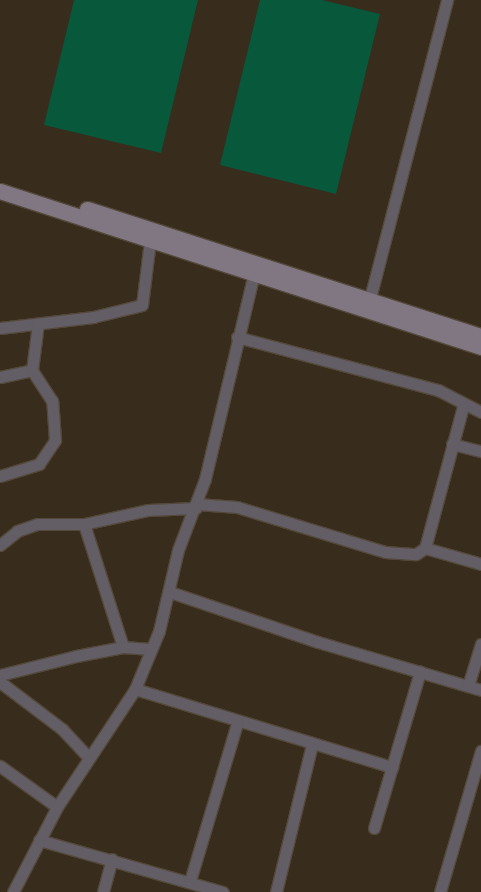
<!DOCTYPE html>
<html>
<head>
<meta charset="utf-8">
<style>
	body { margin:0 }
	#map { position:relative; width:481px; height:892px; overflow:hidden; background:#382c1c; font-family:"Zilla Slab",serif }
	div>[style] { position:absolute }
	.green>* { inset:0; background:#08583b }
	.roads { filter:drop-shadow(1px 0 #534839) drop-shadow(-1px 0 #534839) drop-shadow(0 1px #534839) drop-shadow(0 -1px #534839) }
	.street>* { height:11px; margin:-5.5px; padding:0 5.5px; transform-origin:5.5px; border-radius:5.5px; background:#635d65 }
	.secondary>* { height:15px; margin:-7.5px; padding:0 7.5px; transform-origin:7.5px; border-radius:7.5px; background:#817783 }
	span { translate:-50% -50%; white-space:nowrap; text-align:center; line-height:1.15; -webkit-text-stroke:4px #2e2312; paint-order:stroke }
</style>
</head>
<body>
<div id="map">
	<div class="green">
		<div style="clip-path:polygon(74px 0,198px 0,161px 153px,44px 125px)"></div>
		<div style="clip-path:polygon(260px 0,322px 0,380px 14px,336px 194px,220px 165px)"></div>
	</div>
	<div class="roads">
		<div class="street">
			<div style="left:369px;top:302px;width:312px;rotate:-75.5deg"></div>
			<div style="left:0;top:328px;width:94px;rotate:-6.7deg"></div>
			<div style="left:93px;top:317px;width:50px;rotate:-13.8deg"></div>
			<div style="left:142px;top:305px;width:64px;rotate:-82.9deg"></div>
			<div style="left:237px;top:337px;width:208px;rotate:14.8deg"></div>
			<div style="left:438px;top:390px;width:48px;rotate:27.1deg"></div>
			<div style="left:0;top:377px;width:33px;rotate:-12deg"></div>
			<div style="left:32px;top:370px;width:46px;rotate:-82.6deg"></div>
			<div style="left:452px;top:444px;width:30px;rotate:14deg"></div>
			<div style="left:0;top:476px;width:41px;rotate:-17.1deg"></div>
			<div style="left:39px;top:464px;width:29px;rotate:-56deg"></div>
			<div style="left:55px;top:440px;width:39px;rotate:-94deg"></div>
			<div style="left:52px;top:401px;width:37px;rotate:-123deg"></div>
			<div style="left:197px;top:504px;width:40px;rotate:4.3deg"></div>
			<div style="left:237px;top:507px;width:155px;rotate:16.9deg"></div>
			<div style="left:385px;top:552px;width:31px;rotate:4deg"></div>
			<div style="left:416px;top:554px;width:11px;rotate:-34deg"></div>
			<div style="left:425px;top:548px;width:147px;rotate:-75deg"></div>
			<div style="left:84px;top:524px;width:129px;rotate:72.4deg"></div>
			<div style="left:0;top:545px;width:22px;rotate:-39deg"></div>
			<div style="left:17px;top:531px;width:21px;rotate:-19deg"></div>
			<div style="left:37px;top:524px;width:47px"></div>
			<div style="left:84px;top:524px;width:66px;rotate:-12.3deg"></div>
			<div style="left:148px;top:510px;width:48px;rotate:-2.4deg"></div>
			<div style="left:425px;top:548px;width:58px;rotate:15.9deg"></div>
			<div style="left:170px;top:592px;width:156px;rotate:18.7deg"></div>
			<div style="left:318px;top:642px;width:170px;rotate:16.4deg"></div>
			<div style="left:0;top:675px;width:78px;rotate:-14deg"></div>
			<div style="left:76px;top:656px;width:48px;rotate:-10.8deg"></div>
			<div style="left:123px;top:647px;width:28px;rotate:4deg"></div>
			<div style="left:0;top:682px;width:78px;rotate:37.2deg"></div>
			<div style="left:62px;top:729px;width:38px;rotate:47deg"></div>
			<div style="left:468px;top:686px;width:44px;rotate:-72.8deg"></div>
			<div style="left:135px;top:689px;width:269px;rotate:16.9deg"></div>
			<div style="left:0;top:766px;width:70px;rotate:35.7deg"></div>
			<div style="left:374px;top:828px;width:163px;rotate:-73.6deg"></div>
			<div style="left:39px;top:840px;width:191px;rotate:15.8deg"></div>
			<div style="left:190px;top:881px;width:165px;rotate:-73.4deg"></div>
			<div style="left:13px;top:892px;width:96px;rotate:-62.6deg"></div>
			<div style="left:57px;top:807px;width:141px;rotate:-56.5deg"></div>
			<div style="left:135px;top:689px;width:63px;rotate:-67.5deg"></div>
			<div style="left:159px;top:631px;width:83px;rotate:-76.8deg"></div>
			<div style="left:178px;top:550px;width:76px;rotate:-69.2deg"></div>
			<div style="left:205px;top:479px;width:208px;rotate:-76.6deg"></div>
			<div style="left:103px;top:892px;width:34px;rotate:-75deg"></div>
			<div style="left:276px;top:892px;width:152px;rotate:-76.3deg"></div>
			<div style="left:440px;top:892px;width:147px;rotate:-73.8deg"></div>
		</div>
		<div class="secondary">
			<div style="left:0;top:191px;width:506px;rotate:17.97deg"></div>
			<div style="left:87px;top:209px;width:414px;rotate:17.9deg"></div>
		</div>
	</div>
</div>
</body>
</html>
